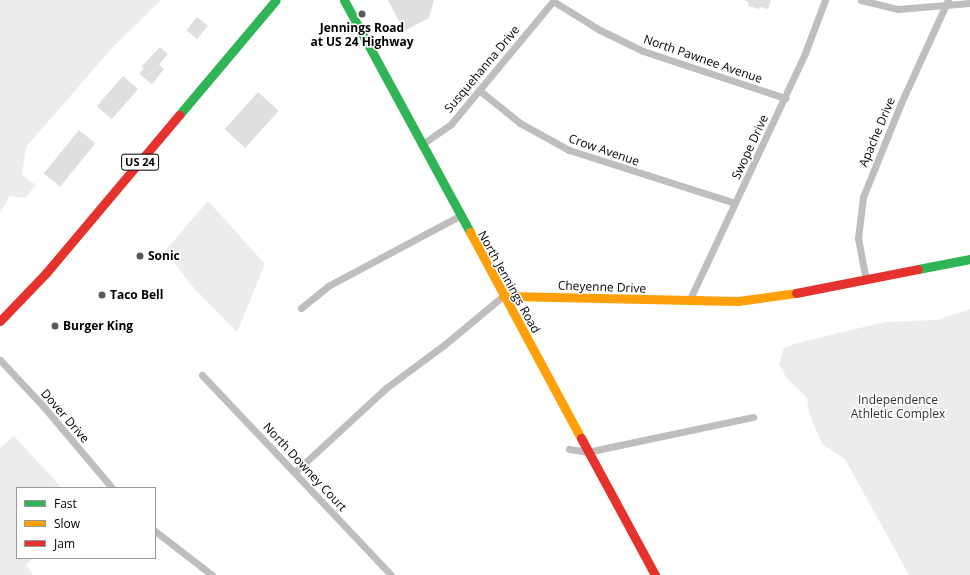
<!DOCTYPE html>
<html>
<head>
<meta charset="utf-8">
<style>
	body { margin:0 }
	#map { position:relative; width:970px; height:575px; overflow:hidden; background:#fff; font-family:"Open Sans",sans-serif }
	div>[style] { position:absolute }
	.green>* { inset:0; background:#ececec }
	.building>* { inset:0; background:#dfdfdf; transform-origin:0 0 }
	.street>* { height:7px; margin:-3.5px; padding:0 3.5px; transform-origin:3.5px; border-radius:3.5px; background:#bebebe }
	.fast>* { height:9px; margin:-4.5px; padding:0 4.5px; transform-origin:4.5px; border-radius:4.5px; background:#30b455 }
	.slow>* { height:9px; margin:-4.5px; padding:0 4.5px; transform-origin:4.5px; border-radius:4.5px; background:#ff9f0a }
	.jam>* { height:9px; margin:-4.5px; padding:0 4.5px; transform-origin:4.5px; border-radius:4.5px; background:#e5322d }
	.dots>* { width:11px; height:11px; translate:-50% -50%; box-sizing:border-box; border:2px solid #fff; border-radius:50% }
	span { translate:-50% -50%; white-space:nowrap; text-align:center; line-height:1.15; -webkit-text-stroke:3px #fff; paint-order:stroke }
	.shield-label span { padding:1px 3px; background:#fff; border:1px solid; border-radius:3px; -webkit-text-stroke-width:0 }
	.shield-label { font-size:11px; color:#000; font-weight:700 }
	.poi-label { font-size:12px; color:#000; font-weight:700 }
	.left { translate:0 -50%; text-align:left }
	.street-label { font-size:12px; color:#000 }
	.park-label { font-size:12px; color:#333 }
	.legend { position:absolute; left:16px; top:487px; width:140px; height:72px; box-sizing:border-box; background:#fff; border:1px solid #999; margin:0; padding:5px 7px; list-style:none; font-size:12px; color:#000 }
	.legend li { display:flex; align-items:center; gap:8px; height:20px }
	.legend b { width:20px; border:1px solid #999 }
</style>
</head>
<body>
<div id="map">
	<div class="green">
		<div style="clip-path:polygon(0 0,161px 0,113px 47px,26px 147px,22px 175px,36px 185px,25px 198px,10px 196px,0 213px)"></div>
		<div style="clip-path:polygon(208px 201px,265px 264px,237px 332px,193px 287px,165px 251px)"></div>
		<div style="clip-path:polygon(970px 309px,970px 575px,909px 575px,845px 459px,822px 444px,809px 413px,807px 398px,786px 377px,779px 364px,784px 348px,797px 343px,885px 322px,937px 320px)"></div>
		<div style="clip-path:polygon(14px 436px,62px 488px,17px 488px,17px 558px,33px 558px,26px 565px,33px 575px,0 575px,0 448px)"></div>
	</div>
	<div class="building">
		<div style="clip-path:polygon(388px 0,434px 0,429px 18px,404px 31px)"></div>
		<div style="clip-path:polygon(744px 0,771px 0,768px 9px,760px 7px,759px 9px,748px 6px,749px 3px)"></div>
		<div style="left:197px;top:17px;width:14px;height:17px;rotate:39deg"></div>
		<div style="clip-path:polygon(160px 47px,168px 54px,159px 65px,164px 69px,152px 84px,139px 74px,144px 68px,142px 66px)"></div>
		<div style="left:123px;top:76px;width:20px;height:40px;rotate:41deg"></div>
		<div style="left:258px;top:92px;width:28px;height:50px;rotate:42deg"></div>
		<div style="left:79px;top:130px;width:21px;height:56px;rotate:39deg"></div>
	</div>
	<div class="street">
		<div style="left:861px;top:0;width:38px;rotate:14deg"></div>
		<div style="left:898px;top:9px;width:72px;rotate:-4.8deg"></div>
		<div style="left:553px;top:1px;width:55px;rotate:31.7deg"></div>
		<div style="left:600px;top:30px;width:48px;rotate:26deg"></div>
		<div style="left:643px;top:51px;width:150px;rotate:18.3deg"></div>
		<div style="left:479px;top:90px;width:53px;rotate:38.8deg"></div>
		<div style="left:520px;top:123px;width:56px;rotate:28.9deg"></div>
		<div style="left:569px;top:150px;width:174px;rotate:17.7deg"></div>
		<div style="left:421px;top:145px;width:37px;rotate:-35deg"></div>
		<div style="left:451px;top:124px;width:161px;rotate:-50.3deg"></div>
		<div style="left:866px;top:280px;width:43px;rotate:-100.8deg"></div>
		<div style="left:858px;top:238px;width:41px;rotate:-83deg"></div>
		<div style="left:863px;top:197px;width:101px;rotate:-68deg"></div>
		<div style="left:901px;top:103px;width:113px;rotate:-65.5deg"></div>
		<div style="left:689px;top:301px;width:274px;rotate:-64.9deg"></div>
		<div style="left:805px;top:53px;width:57px;rotate:-69.3deg"></div>
		<div style="left:301px;top:308px;width:35px;rotate:-39deg"></div>
		<div style="left:328px;top:286px;width:149px;rotate:-28.1deg"></div>
		<div style="left:0;top:360px;width:63px;rotate:46.9deg"></div>
		<div style="left:43px;top:406px;width:107px;rotate:49.9deg"></div>
		<div style="left:202px;top:375px;width:275px;rotate:46.6deg"></div>
		<div style="left:569px;top:449px;width:18px;rotate:9deg"></div>
		<div style="left:587px;top:452px;width:170px;rotate:-11.9deg"></div>
		<div style="left:295px;top:472px;width:124px;rotate:-42.7deg"></div>
		<div style="left:386px;top:388px;width:72px;rotate:-36.6deg"></div>
		<div style="left:444px;top:345px;width:77px;rotate:-39.7deg"></div>
		<div style="left:155px;top:531px;width:72px;rotate:37.7deg"></div>
	</div>
	<div class="fast">
		<div style="left:344px;top:0;width:264px;rotate:61.5deg"></div>
		<div style="left:179px;top:115px;width:150px;rotate:-49.9deg"></div>
		<div style="left:918px;top:269px;width:53px;rotate:-10.9deg"></div>
	</div>
	<div class="slow">
		<div style="left:470px;top:232px;width:234px;rotate:61.7deg"></div>
		<div style="left:503px;top:296px;width:235px;rotate:1.2deg"></div>
		<div style="left:738px;top:301px;width:59px;rotate:-7.9deg"></div>
	</div>
	<div class="jam">
		<div style="left:796px;top:293px;width:124px;rotate:-11.1deg"></div>
		<div style="left:0;top:321px;width:66px;rotate:-46.2deg"></div>
		<div style="left:46px;top:273px;width:207px;rotate:-49.9deg"></div>
		<div style="left:581px;top:438px;width:156px;rotate:61.6deg"></div>
	</div>
	<div class="dots">
		<div style="left:362px;top:14px;background:#595959"></div>
		<div style="left:140px;top:256px;background:#595959"></div>
		<div style="left:102px;top:295px;background:#595959"></div>
		<div style="left:55px;top:326px;background:#595959"></div>
	</div>
	<div class="shield-label">
		<span style="left:140px;top:162px">US 24</span>
	</div>
	<div class="poi-label">
		<span style="left:362px;top:35px">Jennings Road<br>at US 24 Highway</span>
		<span class="left" style="left:148px;top:256px">Sonic</span>
		<span class="left" style="left:110px;top:295px">Taco Bell</span>
		<span class="left" style="left:63px;top:326px">Burger King</span>
	</div>
	<div class="street-label">
		<span style="left:703px;top:59px;rotate:19deg">North Pawnee Avenue</span>
		<span style="left:482px;top:69px;rotate:-50deg">Susquehanna Drive</span>
		<span style="left:877px;top:132px;rotate:-67deg">Apache Drive</span>
		<span style="left:750px;top:147px;rotate:-65deg">Swope Drive</span>
		<span style="left:604px;top:150px;rotate:19deg">Crow Avenue</span>
		<span style="left:509px;top:282px;rotate:61deg">North Jennings Road</span>
		<span style="left:602px;top:287px;rotate:2deg">Cheyenne Drive</span>
		<span style="left:65px;top:416px;rotate:49deg">Dover Drive</span>
		<span style="left:305px;top:467px;rotate:47deg">North Downey Court</span>
	</div>
	<div class="park-label">
		<span style="left:898px;top:407px">Independence<br>Athletic Complex</span>
	</div>
	<ul class="legend">
	<li><b style="height:5px;background:#30b455"></b>Fast</li>
	<li><b style="height:5px;background:#ff9f0a"></b>Slow</li>
	<li><b style="height:5px;background:#e5322d"></b>Jam</li>
	</ul>
</div>
</body>
</html>
